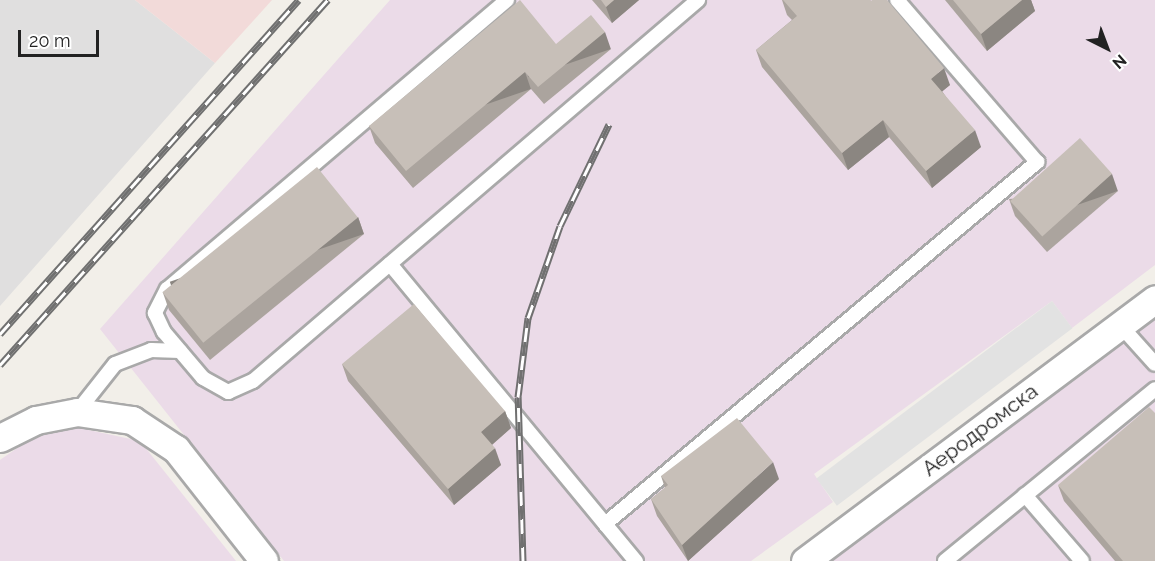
<!DOCTYPE html>
<html>
<head>
<meta charset="utf-8">
<style>
	body { margin:0 }
	#map { position:relative; width:1155px; height:561px; overflow:hidden; background:#f2efe9; font-family:Raleway,sans-serif }
	div>[style] { position:absolute }
	.residential>* { inset:0; background:#e0dfdf }
	.commercial>* { inset:0; background:#f2dad9 }
	.industrial>* { inset:0; background:#ebdbe8 }
	.parking>* { inset:0; background:#e2e2e2; transform-origin:0 0 }
	.roads { filter:drop-shadow(2px 0 #a9a9a9) drop-shadow(-2px 0 #a9a9a9) drop-shadow(0 2px #a9a9a9) drop-shadow(0 -2px #a9a9a9) }
	.service>* { height:14px; margin:-7px; padding:0 7px; transform-origin:7px; border-radius:7px; background:#fff }
	.minor>* { height:27px; margin:-13.5px; padding:0 13.5px; transform-origin:13.5px; border-radius:13.5px; background:#fff }
	.rail>* { height:7px; margin-top:-3.5px; transform-origin:0; background:repeating-linear-gradient(90deg,#fff 0 14px,#707070 0 28px); box-sizing:border-box; border-block:2px solid #707070 }
	.wall>* { inset:0; background:#aba49e }
	.shaded-wall>* { inset:0; background:#8b8681; transform-origin:0 0 }
	.building>* { inset:0; background:#c7bfb8; transform-origin:0 0 }
	span { translate:-50% -50%; white-space:nowrap; text-align:center; line-height:1.15; -webkit-text-stroke:6px #fff; paint-order:stroke }
	.street-label { font-size:21px; color:#222 }
	.north { position:absolute; left:1077px; top:18px; width:60px; height:60px; -webkit-text-stroke:4px #fff; paint-order:stroke; rotate:138deg; font-size:16px; font-weight:700; line-height:24px; text-align:center; color:#222 }
	.north::after { content:''; display:block; margin:auto; width:21px; height:27px; background:#222; clip-path:polygon(50% 0,100% 100%,50% 72%,0 100%) }
	.scale { position:absolute; left:18px; top:30px; width:81px; height:27px; box-sizing:border-box; border:3px solid #222; border-top:0; padding-left:8px; font-size:18px; line-height:21px; white-space:nowrap; color:#222; -webkit-text-stroke:4px #fff; paint-order:stroke }
</style>
</head>
<body>
<div id="map">
	<div class="residential">
		<div style="clip-path:polygon(0 0,135px 0,215px 63px,0 306px)"></div>
	</div>
	<div class="commercial">
		<div style="clip-path:polygon(135px 0,272px 0,215px 63px)"></div>
	</div>
	<div class="industrial">
		<div style="clip-path:polygon(390px 0,1155px 0,1155px 265px,1072px 328px,1052px 301px,814px 474px,833px 502px,751px 561px,284px 561px,100px 329px)"></div>
		<div style="clip-path:polygon(1155px 309px,1155px 561px,818px 561px)"></div>
		<div style="clip-path:polygon(70px 426px,140px 441px,236px 561px,0 561px,0 460px,36px 435px)"></div>
	</div>
	<div class="parking">
		<div style="left:1052px;top:301px;width:34px;height:295px;rotate:53deg"></div>
	</div>
	<div class="roads">
		<div class="service">
			<div style="left:507px;top:0;width:446px;rotate:139.6deg"></div>
			<div style="left:167px;top:289px;width:27px;rotate:117deg"></div>
			<div style="left:155px;top:313px;width:21px;rotate:65deg"></div>
			<div style="left:164px;top:332px;width:60px;rotate:49.7deg"></div>
			<div style="left:203px;top:378px;width:29px;rotate:29deg"></div>
			<div style="left:228px;top:392px;width:27px;rotate:-24deg"></div>
			<div style="left:253px;top:381px;width:586px;rotate:-40.57deg"></div>
			<div style="left:390px;top:264px;width:386px;rotate:50.4deg"></div>
			<div style="left:1120px;top:325px;width:52px;rotate:48.1deg"></div>
			<div style="left:77px;top:412px;width:61px;rotate:-51.6deg"></div>
			<div style="left:115px;top:364px;width:39px;rotate:-21deg"></div>
			<div style="left:151px;top:350px;width:29px;rotate:2deg"></div>
			<div style="left:1025px;top:495px;width:87px;rotate:49.2deg"></div>
			<div style="left:605px;top:524px;width:564px;rotate:-39.96deg"></div>
			<div style="left:1037px;top:162px;width:214px;rotate:-130.8deg"></div>
			<div style="left:945px;top:561px;width:271px;rotate:-39.3deg"></div>
		</div>
		<div class="minor">
			<div style="left:0;top:438px;width:40px;rotate:-26.6deg"></div>
			<div style="left:36px;top:420px;width:42px;rotate:-11deg"></div>
			<div style="left:77px;top:412px;width:56px;rotate:8.3deg"></div>
			<div style="left:132px;top:420px;width:53px;rotate:33.4deg"></div>
			<div style="left:176px;top:449px;width:142px;rotate:51.8deg"></div>
			<div style="left:805px;top:561px;width:437px;rotate:-36.8deg"></div>
		</div>
	</div>
	<div class="rail">
		<div style="left:0;top:334px;width:448px;rotate:-48.2deg"></div>
		<div style="left:0;top:365px;width:491px;rotate:-48.1deg"></div>
		<div style="left:523px;top:561px;width:164px;rotate:-91.7deg"></div>
		<div style="left:518px;top:397px;width:80px;rotate:-82.8deg"></div>
		<div style="left:528px;top:318px;width:97px;rotate:-70.8deg"></div>
		<div style="left:560px;top:226px;width:113px;rotate:-64.3deg"></div>
	</div>
	<div class="wall">
		<div style="clip-path:polygon(592px 0,639px 0,612px 23px)"></div>
		<div style="clip-path:polygon(782px 0,870px 0,950px 85px,942px 91px,981px 147px,932px 188px,889px 137px,848px 170px,762px 67px,756px 50px,792px 20px,787px 15px)"></div>
		<div style="clip-path:polygon(945px 0,1031px 0,1035px 11px,987px 51px)"></div>
		<div style="clip-path:polygon(556px 44px,611px 49px,544px 104px,531px 89px,413px 188px,375px 143px,369px 126px)"></div>
		<div style="clip-path:polygon(1118px 191px,1047px 252px,1015px 216px,1009px 199px)"></div>
		<div style="clip-path:polygon(358px 217px,364px 234px,210px 360px,169px 310px,163px 293px)"></div>
		<div style="clip-path:polygon(342px 364px,505px 411px,511px 428px,492px 445px,501px 465px,454px 505px,348px 381px)"></div>
		<div style="clip-path:polygon(661px 476px,779px 479px,688px 561px,657px 516px,651px 499px,665px 488px)"></div>
		<div style="clip-path:polygon(1058px 485px,1155px 561px,1115px 561px,1064px 501px)"></div>
	</div>
	<div class="shaded-wall">
		<div style="clip-path:polygon(614px 0,639px 0,612px 23px,606px 7px)"></div>
		<div style="clip-path:polygon(1022px 0,1031px 0,1035px 11px,987px 51px,981px 34px)"></div>
		<div style="left:605px;top:32px;width:18px;height:87px;rotate:71deg"></div>
		<div style="clip-path:polygon(944px 68px,950px 85px,938px 95px,931px 79px)"></div>
		<div style="left:525px;top:72px;width:18px;height:155px;rotate:71deg"></div>
		<div style="clip-path:polygon(883px 120px,889px 137px,848px 170px,842px 153px)"></div>
		<div style="clip-path:polygon(975px 130px,981px 147px,932px 188px,926px 171px)"></div>
		<div style="left:1112px;top:174px;width:18px;height:94px;rotate:71deg"></div>
		<div style="left:358px;top:217px;width:18px;height:199px;rotate:71deg"></div>
		<div style="clip-path:polygon(505px 411px,511px 428px,487px 449px,481px 432px)"></div>
		<div style="clip-path:polygon(495px 448px,501px 465px,454px 505px,448px 489px)"></div>
		<div style="clip-path:polygon(773px 462px,779px 479px,688px 561px,682px 545px)"></div>
	</div>
	<div class="building">
		<div style="clip-path:polygon(520px 0,556px 44px,591px 15px,605px 32px,538px 87px,525px 72px,406px 171px,369px 126px)"></div>
		<div style="clip-path:polygon(601px 0,614px 0,606px 7px)"></div>
		<div style="clip-path:polygon(783px 0,870px 0,871px 1px,872px 0,887px 0,944px 68px,931px 79px,975px 130px,926px 171px,883px 120px,842px 153px,756px 50px,797px 16px)"></div>
		<div style="clip-path:polygon(953px 0,1022px 0,981px 34px)"></div>
		<div style="left:1080px;top:138px;width:48px;height:94px;rotate:48deg"></div>
		<div style="left:317px;top:167px;width:65px;height:199px;rotate:51deg"></div>
		<div style="clip-path:polygon(414px 304px,505px 411px,481px 432px,495px 448px,448px 489px,342px 364px)"></div>
		<div style="clip-path:polygon(1149px 407px,1155px 413px,1155px 561px,1123px 561px,1058px 485px)"></div>
		<div style="clip-path:polygon(737px 418px,773px 462px,682px 545px,651px 499px,668px 485px,661px 476px)"></div>
	</div>
	<div class="street-label">
		<span style="left:980px;top:430px;rotate:-37deg">Аеродромска</span>
	</div>
	<div class="north">N</div>
	<div class="scale">20 m</div>
</div>
</body>
</html>
